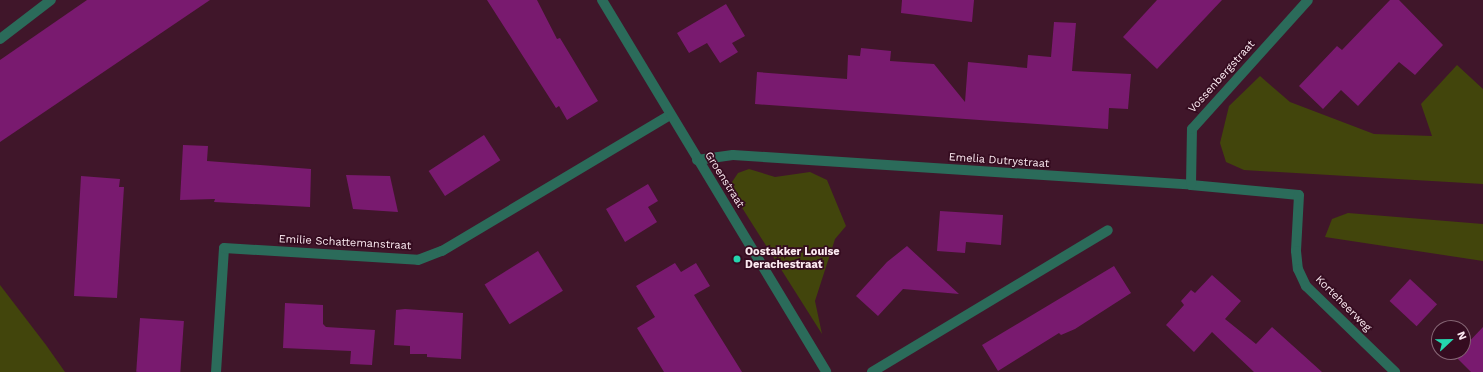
<!DOCTYPE html>
<html>
<head>
<meta charset="utf-8">
<style>
	body { margin:0 }
	#map { position:relative; width:1483px; height:372px; overflow:hidden; background:#40162a; font-family:"Work Sans",sans-serif }
	div>[style] { position:absolute }
	.green>* { inset:0; background:#42450c }
	.building>* { inset:0; background:#791a6f; transform-origin:0 0 }
	.service>* { height:10px; margin:-5px; padding:0 5px; transform-origin:5px; border-radius:5px; background:#2b6b5a }
	.minor>* { height:10px; margin:-5px; padding:0 5px; transform-origin:5px; border-radius:5px; background:#2b6b5a }
	.tertiary>* { height:10px; margin:-5px; padding:0 5px; transform-origin:5px; border-radius:5px; background:#2b6b5a }
	.dots>* { width:11px; height:11px; translate:-50% -50%; box-sizing:border-box; border:2px solid #350c20; border-radius:50% }
	span { translate:-50% -50%; white-space:nowrap; text-align:center; line-height:1.15; -webkit-text-stroke:3.5px #350c20; paint-order:stroke }
	.street-label { font-size:11px; color:#fceaf1 }
	.poi-label { font-size:11px; color:#fceaf1; font-weight:700 }
	.left { translate:0 -50%; text-align:left }
	.north { position:absolute; left:1431px; top:320px; width:40px; height:40px; box-sizing:border-box; background:#350c20; border:1px solid #856574; border-radius:50%; rotate:68deg; font-size:11px; font-weight:700; line-height:16px; text-align:center; color:#fceaf1 }
	.north::after { content:''; display:block; margin:auto; width:14px; height:18px; background:#25d5ae; clip-path:polygon(50% 0,100% 100%,50% 72%,0 100%) }
</style>
</head>
<body>
<div id="map">
	<div class="green">
		<div style="clip-path:polygon(1457px 65px,1483px 89px,1483px 184px,1244px 170px,1226px 162px,1220px 143px,1229px 106px,1260px 76px,1290px 102px,1374px 134px,1432px 136px,1421px 104px)"></div>
		<div style="clip-path:polygon(749px 169px,775px 177px,810px 172px,827px 180px,846px 226px,835px 239px,815px 301px,822px 334px,734px 195px,732px 182px,738px 173px)"></div>
		<div style="clip-path:polygon(1348px 213px,1483px 224px,1483px 261px,1325px 237px,1332px 219px)"></div>
		<div style="clip-path:polygon(0 285px,46px 345px,65px 372px,0 372px)"></div>
	</div>
	<div class="building">
		<div style="clip-path:polygon(87px 0,210px 0,0 142px,0 60px)"></div>
		<div style="clip-path:polygon(487px 0,537px 0,557px 39px,560px 38px,598px 101px,567px 120px,559px 106px,556px 108px)"></div>
		<div style="clip-path:polygon(902px 0,974px 0,972px 22px,901px 13px)"></div>
		<div style="clip-path:polygon(1157px 0,1222px 0,1157px 69px,1123px 37px)"></div>
		<div style="clip-path:polygon(1390px 0,1399px 0,1443px 45px,1415px 75px,1399px 62px,1358px 106px,1341px 90px,1323px 109px,1299px 86px,1337px 46px,1342px 50px)"></div>
		<div style="clip-path:polygon(726px 4px,745px 36px,732px 43px,738px 52px,720px 63px,707px 43px,689px 53px,677px 33px)"></div>
		<div style="clip-path:polygon(1054px 22px,1076px 23px,1072px 71px,1131px 74px,1128px 109px,1109px 108px,1108px 129px,755px 104px,757px 72px,847px 79px,848px 55px,860px 56px,861px 48px,891px 51px,890px 61px,934px 64px,965px 102px,968px 62px,1027px 68px,1028px 55px,1051px 57px)"></div>
		<div style="left:484px;top:135px;width:30px;height:66px;rotate:57deg"></div>
		<div style="clip-path:polygon(183px 145px,208px 146px,207px 161px,311px 169px,310px 207px,214px 202px,215px 199px,180px 200px)"></div>
		<div style="clip-path:polygon(346px 175px,390px 176px,398px 212px,353px 209px)"></div>
		<div style="clip-path:polygon(81px 176px,120px 179px,119px 187px,124px 187px,117px 298px,74px 296px)"></div>
		<div style="clip-path:polygon(648px 184px,658px 201px,648px 207px,657px 222px,625px 242px,606px 209px)"></div>
		<div style="clip-path:polygon(940px 211px,1003px 215px,1001px 245px,966px 242px,965px 253px,937px 251px)"></div>
		<div style="clip-path:polygon(907px 246px,959px 294px,903px 289px,878px 316px,856px 296px,887px 262px)"></div>
		<div style="left:538px;top:251px;width:47px;height:63px;rotate:58deg"></div>
		<div style="clip-path:polygon(675px 263px,681px 272px,696px 263px,710px 286px,694px 295px,742px 372px,664px 372px,637px 328px,655px 317px,636px 286px)"></div>
		<div style="clip-path:polygon(1114px 266px,1131px 293px,1075px 329px,1061px 335px,1059px 333px,998px 371px,982px 345px)"></div>
		<div style="clip-path:polygon(1212px 275px,1241px 301px,1225px 319px,1256px 344px,1272px 327px,1322px 372px,1254px 372px,1212px 332px,1194px 352px,1166px 325px,1184px 305px,1181px 301px,1191px 290px,1195px 293px)"></div>
		<div style="left:1410px;top:279px;width:37px;height:30px;rotate:43deg"></div>
		<div style="clip-path:polygon(285px 303px,323px 305px,323px 324px,326px 327px,375px 330px,372px 365px,350px 364px,351px 351px,283px 348px)"></div>
		<div style="clip-path:polygon(405px 309px,463px 313px,461px 359px,427px 357px,427px 354px,410px 354px,410px 346px,394px 345px,396px 310px)"></div>
		<div style="left:140px;top:318px;width:44px;height:54px;rotate:4deg"></div>
		<div style="clip-path:polygon(1483px 327px,1483px 372px,1471px 372px,1455px 356px,1463px 352px,1463px 348px)"></div>
	</div>
	<div class="service">
		<div style="left:0;top:39px;width:64px;rotate:-37.4deg"></div>
	</div>
	<div class="minor">
		<div style="left:697px;top:160px;width:36px;rotate:-8deg"></div>
		<div style="left:733px;top:155px;width:459px;rotate:3.7deg"></div>
		<div style="left:1191px;top:185px;width:108px;rotate:5.3deg"></div>
		<div style="left:1299px;top:195px;width:56px;rotate:93.1deg"></div>
		<div style="left:1296px;top:251px;width:18px;rotate:84deg"></div>
		<div style="left:1298px;top:269px;width:19px;rotate:65deg"></div>
		<div style="left:1306px;top:286px;width:124px;rotate:44deg"></div>
		<div style="left:1191px;top:185px;width:56px;rotate:-89deg"></div>
		<div style="left:1192px;top:129px;width:173px;rotate:-48deg"></div>
		<div style="left:216px;top:372px;width:124px;rotate:-86.3deg"></div>
		<div style="left:224px;top:248px;width:194px;rotate:3.5deg"></div>
		<div style="left:418px;top:260px;width:26px;rotate:-21deg"></div>
		<div style="left:442px;top:251px;width:265px;rotate:-30.8deg"></div>
		<div style="left:872px;top:372px;width:275px;rotate:-31deg"></div>
	</div>
	<div class="tertiary">
		<div style="left:602px;top:0;width:434px;rotate:58.9deg"></div>
	</div>
	<div class="dots">
		<div style="left:737px;top:259px;background:#25d5ae"></div>
	</div>
	<div class="street-label">
		<span style="left:1222px;top:77px;rotate:-48deg">Vossenbergstraat</span>
		<span style="left:999px;top:161px;rotate:4deg">Emelia Dutrystraat</span>
		<span style="left:724px;top:180px;rotate:58deg">Groenstraat</span>
		<span style="left:345px;top:243px;rotate:3deg">Emilie Schattemanstraat</span>
		<span style="left:1343px;top:304px;rotate:45deg">Korteheerweg</span>
	</div>
	<div class="poi-label">
		<span class="left" style="left:745px;top:259px">Oostakker Louise<br>Derachestraat</span>
	</div>
	<div class="north">N</div>
</div>
</body>
</html>
